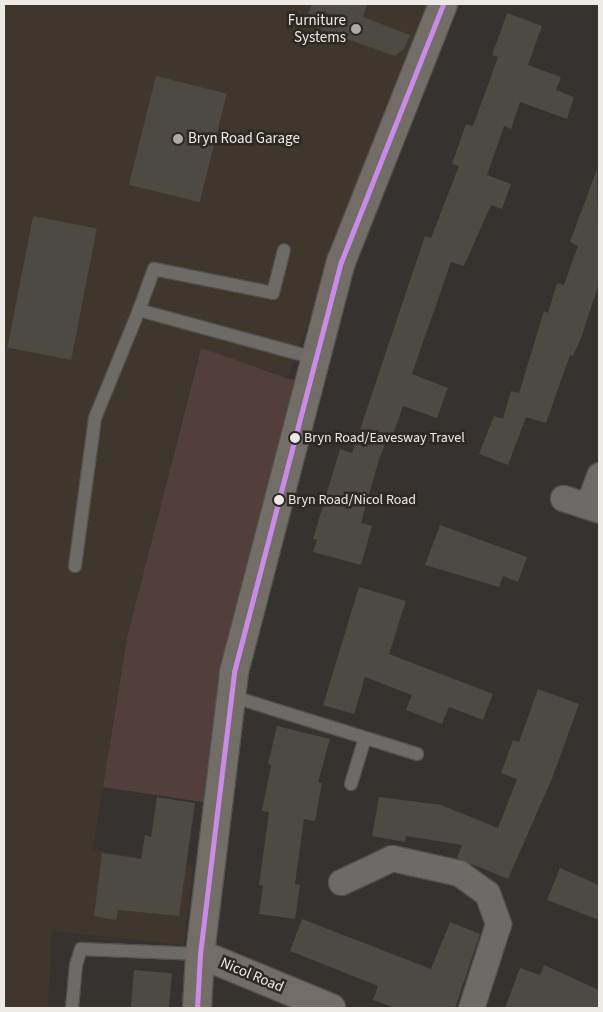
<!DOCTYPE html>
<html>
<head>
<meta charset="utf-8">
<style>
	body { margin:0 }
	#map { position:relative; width:603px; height:1012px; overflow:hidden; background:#35322f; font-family:"Source Sans 3",sans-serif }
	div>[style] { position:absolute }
	.built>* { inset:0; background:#3f362c }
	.green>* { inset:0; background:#523f3a }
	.building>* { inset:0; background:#4d4a43; transform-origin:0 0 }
	.roads { filter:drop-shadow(1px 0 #53504d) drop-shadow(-1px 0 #53504d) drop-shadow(0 1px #53504d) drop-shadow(0 -1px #53504d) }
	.lane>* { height:12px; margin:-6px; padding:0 6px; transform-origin:6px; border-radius:6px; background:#6d6b68 }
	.street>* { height:25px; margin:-12.5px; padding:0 12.5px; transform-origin:12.5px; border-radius:12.5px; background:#6d6b68 }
	.secondary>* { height:28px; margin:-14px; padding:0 14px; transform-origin:14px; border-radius:14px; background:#736d67 }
	.bus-1>* { height:5px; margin:-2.5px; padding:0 2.5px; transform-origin:2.5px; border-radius:2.5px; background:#ca8be6 }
	.dots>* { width:14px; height:14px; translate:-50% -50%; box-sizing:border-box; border:2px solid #2d2823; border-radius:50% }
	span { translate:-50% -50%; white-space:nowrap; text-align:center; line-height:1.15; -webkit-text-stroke:5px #2d2823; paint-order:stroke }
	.bus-label { font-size:14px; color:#edeae6 }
	.left { translate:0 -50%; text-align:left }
	.poi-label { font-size:15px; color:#edeae6 }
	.right { translate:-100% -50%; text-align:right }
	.street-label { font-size:15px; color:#edeae6 }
	.frame { position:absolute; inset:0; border:5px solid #edeae6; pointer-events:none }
</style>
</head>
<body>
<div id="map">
	<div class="built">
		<div style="clip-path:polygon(4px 4px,429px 4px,288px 377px,200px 349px,126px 640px,93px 850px,193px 866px,184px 945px,52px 931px,48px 1008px,4px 1008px)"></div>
	</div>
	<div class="green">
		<div style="clip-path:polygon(201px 348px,299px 382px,208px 803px,103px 787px,127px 637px)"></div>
	</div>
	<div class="building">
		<div style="clip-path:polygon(312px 4px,367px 4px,363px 17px,410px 35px,404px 49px,395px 56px,304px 24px)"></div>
		<div style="clip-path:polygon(507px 13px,542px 26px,528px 65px,561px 77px,556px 90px,574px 97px,567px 119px,520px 102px,511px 129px,504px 126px,487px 175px,511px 184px,502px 209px,491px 205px,464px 266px,451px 262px,412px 374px,448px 388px,437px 418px,403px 406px,390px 444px,386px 442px,379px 459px,361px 523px,372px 526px,361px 565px,313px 552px,317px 540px,313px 539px,340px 449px,352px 453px,425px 236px,431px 238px,459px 166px,452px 164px,466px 124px,473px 126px,498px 57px,492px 55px)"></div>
		<div style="left:156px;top:76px;width:73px;height:112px;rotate:14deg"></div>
		<div style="clip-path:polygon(597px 169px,599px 283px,581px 338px,573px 356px,570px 355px,546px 423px,526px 417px,508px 465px,479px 454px,494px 416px,503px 419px,511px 391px,519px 393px,544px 311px,548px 313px,557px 283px,564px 285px,578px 246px,570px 242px)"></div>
		<div style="left:33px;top:216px;width:65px;height:134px;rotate:11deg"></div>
		<div style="clip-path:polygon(440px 525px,527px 557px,518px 582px,503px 576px,499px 587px,425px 565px)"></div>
		<div style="clip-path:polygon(359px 587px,406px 601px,389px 654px,493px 694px,483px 720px,449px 707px,442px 724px,406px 710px,412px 695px,365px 677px,354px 714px,323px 705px)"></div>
		<div style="clip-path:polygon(538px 689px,579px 704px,553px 776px,508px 879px,457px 858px,462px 845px,406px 836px,405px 842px,372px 836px,379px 797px,441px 805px,498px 828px,517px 779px,501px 773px,513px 740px,519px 742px)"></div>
		<div style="clip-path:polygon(277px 726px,330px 739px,318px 782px,322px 783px,315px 821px,304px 819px,295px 884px,300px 885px,295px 919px,259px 914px,263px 886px,259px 885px,269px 812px,262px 811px,271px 765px,268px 764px)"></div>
		<div style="clip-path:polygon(157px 797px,195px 803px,179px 916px,118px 910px,116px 920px,94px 916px,102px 853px,141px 859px,145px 835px,151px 837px)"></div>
		<div style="clip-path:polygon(560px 868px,599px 885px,599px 920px,547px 900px)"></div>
		<div style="clip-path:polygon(302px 919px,431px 969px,450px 922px,480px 934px,455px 1008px,395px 1008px,373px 1000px,378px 986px,290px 951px)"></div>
		<div style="clip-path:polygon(544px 965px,599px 990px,599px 1008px,505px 1008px,520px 968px,540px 975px)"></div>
		<div style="left:134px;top:970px;width:38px;height:38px;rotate:5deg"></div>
	</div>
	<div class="roads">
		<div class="lane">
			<div style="left:139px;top:310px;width:44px;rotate:-69.9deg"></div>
			<div style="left:154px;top:269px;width:121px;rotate:11.4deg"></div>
			<div style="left:273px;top:293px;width:44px;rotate:-75.7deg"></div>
			<div style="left:75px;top:566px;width:149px;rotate:-82.3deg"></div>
			<div style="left:95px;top:418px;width:117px;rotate:-67.8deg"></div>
			<div style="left:139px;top:310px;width:182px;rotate:15.3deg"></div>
			<div style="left:231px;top:696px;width:195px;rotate:17.3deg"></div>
			<div style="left:351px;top:784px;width:48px;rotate:-73.1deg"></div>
			<div style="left:72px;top:1008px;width:43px;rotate:-84.7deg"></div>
			<div style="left:76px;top:965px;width:17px;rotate:-73deg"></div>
			<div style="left:81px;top:949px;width:119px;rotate:2.4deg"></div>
		</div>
		<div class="street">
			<div style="left:563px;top:498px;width:38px;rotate:18deg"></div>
			<div style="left:588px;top:506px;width:33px;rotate:-70deg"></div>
			<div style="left:341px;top:882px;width:56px;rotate:-25.2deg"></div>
			<div style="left:392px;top:858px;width:69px;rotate:12.6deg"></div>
			<div style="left:459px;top:873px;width:34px;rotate:36deg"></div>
			<div style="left:487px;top:893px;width:33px;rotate:70deg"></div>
			<div style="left:498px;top:924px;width:88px;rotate:107.8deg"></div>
		</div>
		<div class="secondary">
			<div style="left:200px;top:954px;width:142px;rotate:22.4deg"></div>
			<div style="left:197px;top:1008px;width:54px;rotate:-86.8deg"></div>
			<div style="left:200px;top:954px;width:284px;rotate:-83.1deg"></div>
			<div style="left:234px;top:672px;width:424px;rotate:-75.4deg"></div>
			<div style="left:341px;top:262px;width:277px;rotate:-68.4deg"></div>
		</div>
	</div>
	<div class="bus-1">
		<div style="left:197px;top:1008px;width:54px;rotate:-86.8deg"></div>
		<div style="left:200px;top:954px;width:284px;rotate:-83.1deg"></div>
		<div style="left:234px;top:672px;width:424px;rotate:-75.4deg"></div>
		<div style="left:341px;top:262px;width:277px;rotate:-68.4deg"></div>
	</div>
	<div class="dots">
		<div style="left:356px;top:29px;background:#adaaa6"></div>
		<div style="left:178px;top:139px;background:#adaaa6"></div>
		<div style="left:295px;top:438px;background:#edeae6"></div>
		<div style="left:279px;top:500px;background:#edeae6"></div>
	</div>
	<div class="bus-label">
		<span class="left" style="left:304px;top:438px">Bryn Road/Eavesway Travel</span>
		<span class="left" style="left:288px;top:500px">Bryn Road/Nicol Road</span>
	</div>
	<div class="poi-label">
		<span class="right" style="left:346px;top:29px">Furniture<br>Systems</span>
		<span class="left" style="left:188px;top:139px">Bryn Road Garage</span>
	</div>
	<div class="street-label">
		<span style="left:252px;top:975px;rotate:23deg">Nicol Road</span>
	</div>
	<div class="frame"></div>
</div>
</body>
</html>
